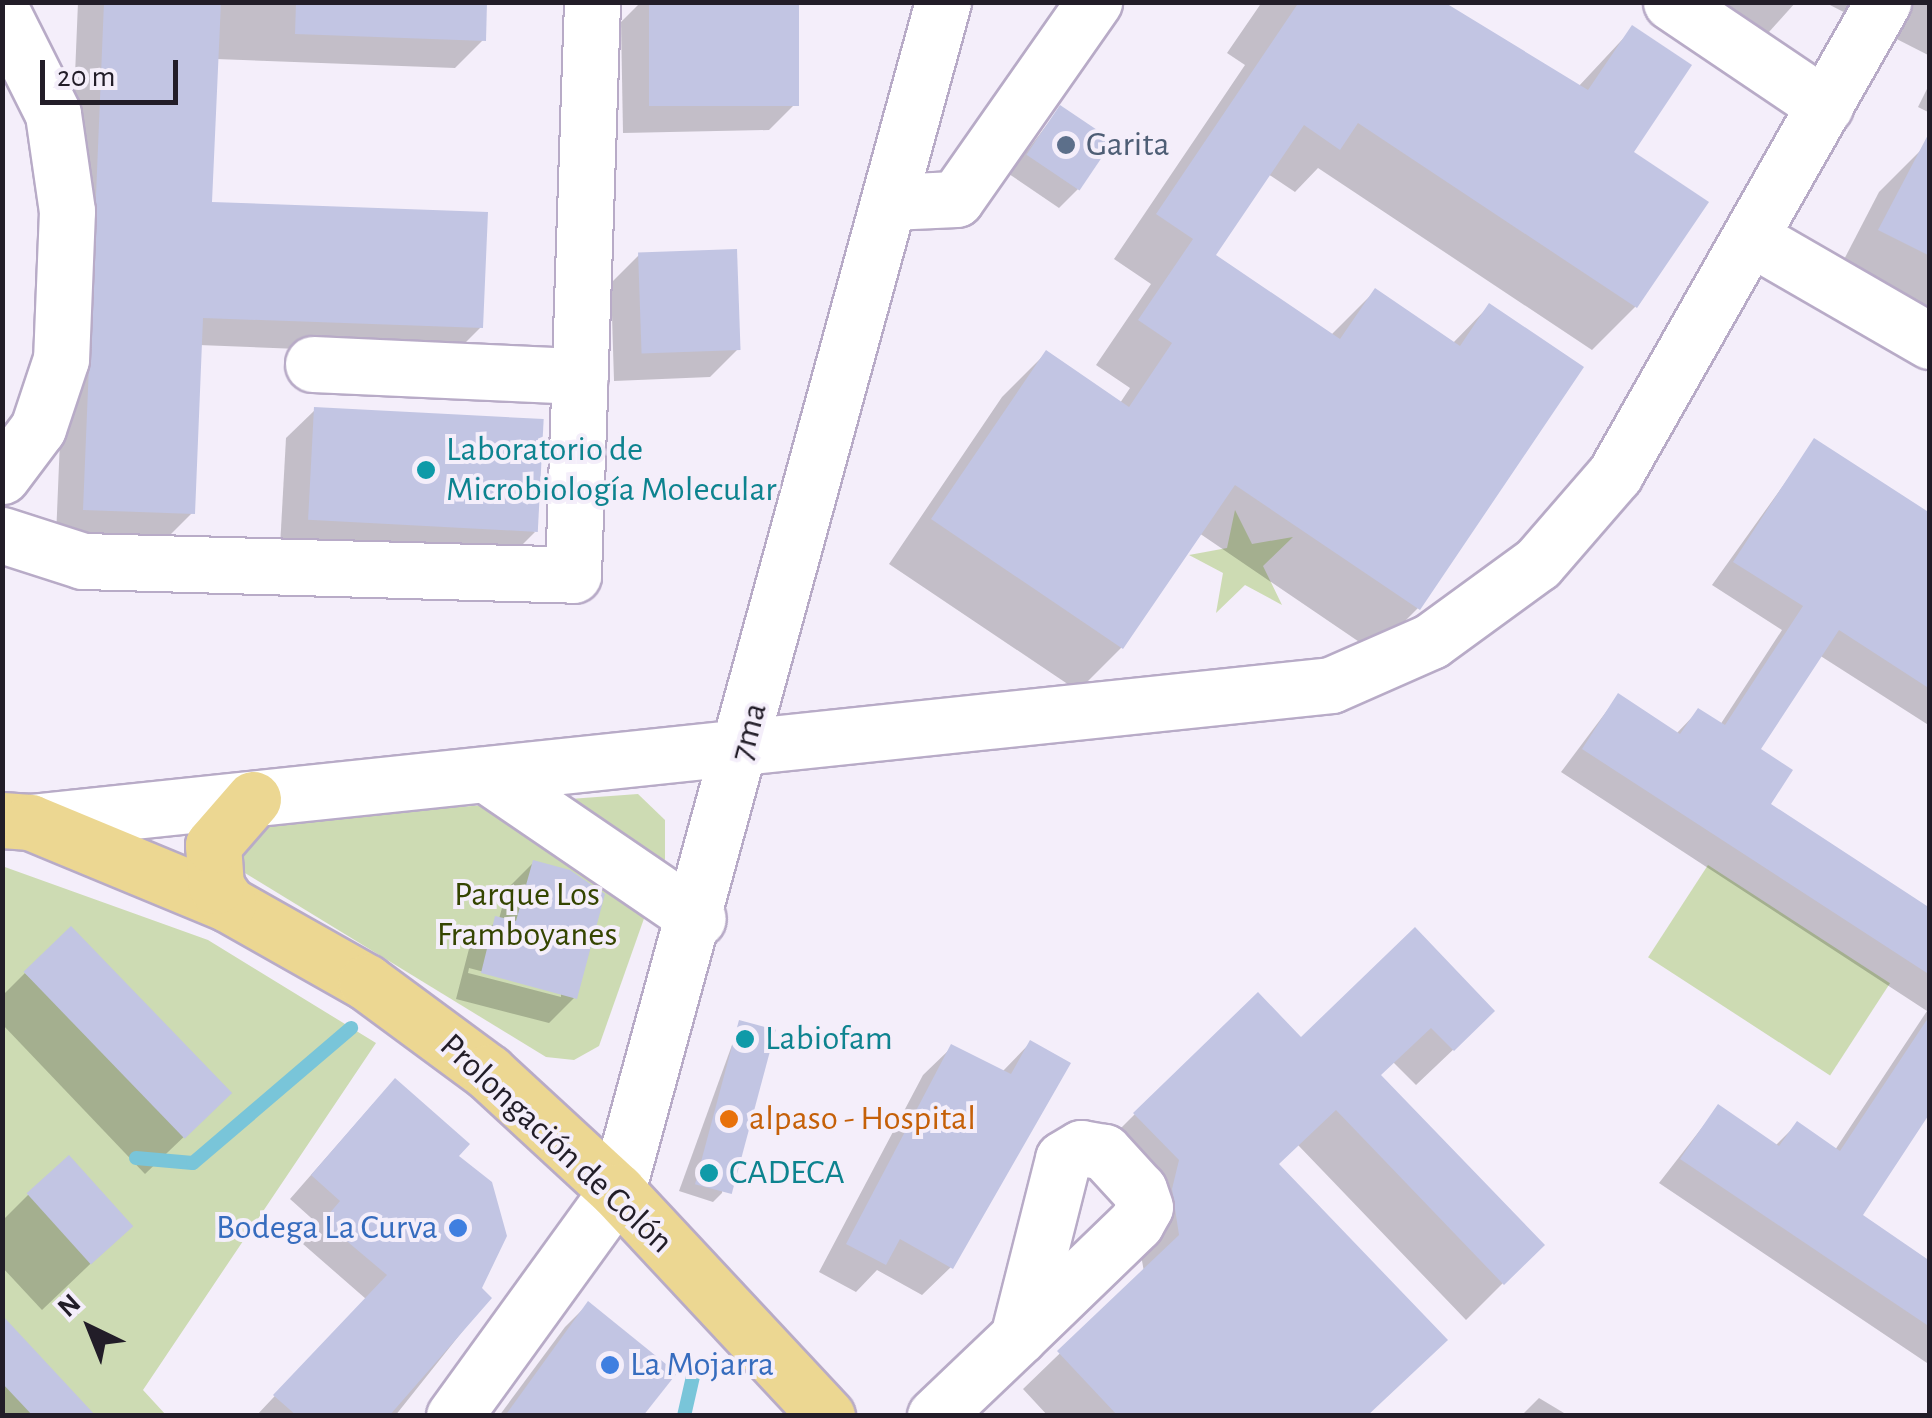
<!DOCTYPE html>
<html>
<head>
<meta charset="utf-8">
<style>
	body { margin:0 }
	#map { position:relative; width:1932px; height:1418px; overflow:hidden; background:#f4eefa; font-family:"Alegreya Sans",sans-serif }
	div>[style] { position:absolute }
	.green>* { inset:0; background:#cddbb3; transform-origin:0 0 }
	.shadow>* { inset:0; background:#0003 }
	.stream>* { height:14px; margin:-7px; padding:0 7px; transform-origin:7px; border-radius:7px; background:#79c5d9 }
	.building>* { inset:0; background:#c2c5e3; transform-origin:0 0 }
	.roads { filter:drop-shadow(2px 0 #b8abc7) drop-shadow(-2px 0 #b8abc7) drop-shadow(0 2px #b8abc7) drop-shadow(0 -2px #b8abc7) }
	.minor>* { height:55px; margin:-27.5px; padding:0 27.5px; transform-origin:27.5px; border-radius:27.5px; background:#fff }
	.major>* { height:55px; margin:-27.5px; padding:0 27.5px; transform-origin:27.5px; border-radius:27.5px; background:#ecd792 }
	.dots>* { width:28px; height:28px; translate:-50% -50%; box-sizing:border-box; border:5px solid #f4eefa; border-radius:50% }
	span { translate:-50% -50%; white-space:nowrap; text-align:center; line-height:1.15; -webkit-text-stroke:8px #f4eefa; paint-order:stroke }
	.service-label { font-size:35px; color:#4e5e75 }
	.left { translate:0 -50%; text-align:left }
	.culture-label { font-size:35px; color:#0d838f }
	.street-label { font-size:35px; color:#221d28 }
	.park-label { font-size:35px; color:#354501 }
	.food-label { font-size:35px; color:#c56008 }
	.shop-label { font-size:35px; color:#366cbe }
	.right { translate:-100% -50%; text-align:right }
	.frame { position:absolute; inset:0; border:5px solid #221d28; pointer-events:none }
	.north { position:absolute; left:40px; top:1278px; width:100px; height:100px; -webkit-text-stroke:8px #f4eefa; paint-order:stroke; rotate:317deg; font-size:28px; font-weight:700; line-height:40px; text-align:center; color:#221d28 }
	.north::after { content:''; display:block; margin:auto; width:35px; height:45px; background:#221d28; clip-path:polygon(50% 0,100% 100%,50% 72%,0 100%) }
	.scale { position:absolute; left:40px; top:60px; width:138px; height:45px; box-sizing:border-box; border:5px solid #221d28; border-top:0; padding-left:12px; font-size:30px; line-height:35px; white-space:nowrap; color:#221d28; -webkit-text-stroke:8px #f4eefa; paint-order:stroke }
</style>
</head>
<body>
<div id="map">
	<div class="green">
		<div style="clip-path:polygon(1235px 510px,1252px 544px,1293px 537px,1263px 566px,1282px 605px,1245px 585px,1216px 613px,1223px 573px,1189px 555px,1227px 548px)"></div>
		<div style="clip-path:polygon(638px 794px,665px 820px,665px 859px,599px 1046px,574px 1060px,546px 1057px,240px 870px,234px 843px,252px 822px)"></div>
		<div style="left:1708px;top:865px;width:217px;height:110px;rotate:33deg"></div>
		<div style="clip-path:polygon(2px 866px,208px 940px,376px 1043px,143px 1390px,166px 1415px,3px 1415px)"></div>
	</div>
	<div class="shadow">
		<div style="clip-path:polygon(78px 2px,485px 2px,483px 40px,455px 68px,216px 59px,210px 205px,481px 327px,453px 355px,199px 345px,192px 513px,164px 541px,56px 537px)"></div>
		<div style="clip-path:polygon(641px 2px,796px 2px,798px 101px,769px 130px,623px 133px,621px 22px)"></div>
		<div style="clip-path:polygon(1262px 2px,1442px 2px,1578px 87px,1633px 28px,1635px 307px,1592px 350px,1318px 168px,1295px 192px,1268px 174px,1213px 256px,1331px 335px,1375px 291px,1452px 344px,1489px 306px,1418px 608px,1374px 652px,1199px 533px,1121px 648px,1078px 691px,889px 564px,1002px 397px,1046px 353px,1120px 403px,1130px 388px,1096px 365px,1151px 284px,1114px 259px,1245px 65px,1227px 53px)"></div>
		<div style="clip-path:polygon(1652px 2px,1796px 2px,1742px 62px)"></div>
		<div style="clip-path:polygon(1824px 2px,1930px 2px,1930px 56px)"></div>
		<div style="clip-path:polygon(1930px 83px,1930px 113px,1918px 107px)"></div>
		<div style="clip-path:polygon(1060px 108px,1078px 189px,1059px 208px,1009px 174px)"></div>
		<div style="clip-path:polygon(1922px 149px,1930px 152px,1930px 322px,1836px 275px,1879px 192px)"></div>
		<div style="clip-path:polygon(639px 255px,738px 349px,710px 377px,614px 381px,611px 283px)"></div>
		<div style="clip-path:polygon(315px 410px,535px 532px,507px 560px,280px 547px,286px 438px)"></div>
		<div style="clip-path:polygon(1815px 441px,1930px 516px,1930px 726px,1819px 655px,1757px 749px,1767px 805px,1930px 911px,1930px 1108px,1859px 1216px,1930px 1264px,1930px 1365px,1659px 1183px,1718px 1107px,1775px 1146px,1797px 1124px,1835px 1150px,1927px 1011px,1561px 772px,1618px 696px,1676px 734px,1698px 711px,1720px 725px,1782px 630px,1712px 585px)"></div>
		<div style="clip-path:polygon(evenodd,533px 863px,575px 997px,549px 1023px,456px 999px,470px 945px,499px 919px,507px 889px,533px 863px,469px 968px,561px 992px,561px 997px,468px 973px,469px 968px)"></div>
		<div style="clip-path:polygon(1415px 930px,1456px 1047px,1416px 1085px,1393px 1062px,1379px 1076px,1541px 1245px,1466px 1320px,1298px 1145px,1276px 1165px,1367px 1416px,1048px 1416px,1023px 1389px,1144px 1272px,1136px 1227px,1099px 1150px,1135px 1114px,1301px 1040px)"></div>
		<div style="clip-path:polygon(25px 973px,191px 1130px,145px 1174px,2px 1024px,2px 996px)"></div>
		<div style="clip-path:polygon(740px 1023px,722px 1193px,713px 1202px,679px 1191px)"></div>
		<div style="clip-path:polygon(1030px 1043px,951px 1267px,922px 1295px,877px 1270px,856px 1292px,819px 1272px,923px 1075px,952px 1047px,1002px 1072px)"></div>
		<div style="clip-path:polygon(373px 1104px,455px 1156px,479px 1289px,489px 1298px,395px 1416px,256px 1416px,366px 1299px,303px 1244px,319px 1225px,290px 1199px)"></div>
		<div style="clip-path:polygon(29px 1194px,130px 1226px,42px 1310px,2px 1267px,2px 1221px)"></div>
		<div style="clip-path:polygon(588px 1304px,639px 1416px,499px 1416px,565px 1327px)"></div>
		<div style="clip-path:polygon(2px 1350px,95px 1416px,2px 1416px)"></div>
		<div style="clip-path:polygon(1539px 1398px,1569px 1416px,1521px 1416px)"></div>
	</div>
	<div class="stream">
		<div style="left:136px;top:1158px;width:57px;rotate:5deg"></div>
		<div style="left:193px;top:1163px;width:208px;rotate:-40.5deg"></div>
		<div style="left:684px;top:1416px;width:45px;rotate:-77.2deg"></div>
	</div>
	<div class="building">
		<div style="clip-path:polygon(104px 2px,221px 2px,212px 202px,488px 212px,483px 328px,203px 318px,195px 514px,83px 510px)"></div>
		<div style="clip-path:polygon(296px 2px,487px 2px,486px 41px,295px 34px)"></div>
		<div style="left:649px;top:2px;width:150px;height:104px"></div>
		<div style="clip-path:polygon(1299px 2px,1444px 2px,1588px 90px,1632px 25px,1692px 65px,1634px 152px,1709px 202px,1637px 308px,1358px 123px,1340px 150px,1304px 125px,1216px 255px,1340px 339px,1375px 288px,1460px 346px,1489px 303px,1584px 367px,1420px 610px,1235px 485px,1123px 649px,931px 519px,1046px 350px,1129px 407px,1172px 343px,1138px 320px,1193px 239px,1156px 214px)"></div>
		<div style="left:1060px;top:105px;width:64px;height:60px;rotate:34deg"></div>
		<div style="clip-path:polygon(1930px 131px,1930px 256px,1878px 230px)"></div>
		<div style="left:737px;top:249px;width:101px;height:99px;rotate:88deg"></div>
		<div style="left:314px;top:407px;width:230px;height:113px;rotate:3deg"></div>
		<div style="clip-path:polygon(1814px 438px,1930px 513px,1930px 689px,1839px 630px,1761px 749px,1793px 770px,1771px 804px,1930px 908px,1930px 975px,1582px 749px,1618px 693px,1680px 734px,1698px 708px,1725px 725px,1803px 606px,1733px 562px)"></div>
		<div style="clip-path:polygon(533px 860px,570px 870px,605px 894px,577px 999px,481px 973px,495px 916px,516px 921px)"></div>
		<div style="left:71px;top:926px;width:232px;height:66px;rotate:46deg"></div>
		<div style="clip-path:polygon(1415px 927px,1495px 1011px,1454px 1051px,1431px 1028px,1381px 1075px,1545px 1245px,1504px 1285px,1336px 1110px,1279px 1164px,1448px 1340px,1367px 1416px,1118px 1416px,1057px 1351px,1179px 1235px,1172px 1189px,1179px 1160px,1133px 1113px,1258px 992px,1301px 1037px)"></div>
		<div style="clip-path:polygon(1930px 1015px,1930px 1113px,1863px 1215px,1930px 1261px,1930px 1327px,1680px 1159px,1718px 1104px,1779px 1146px,1797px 1121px,1840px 1151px)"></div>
		<div style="left:739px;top:1020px;width:38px;height:170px;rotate:15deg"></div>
		<div style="clip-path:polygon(1030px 1040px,1071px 1063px,953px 1269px,900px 1239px,886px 1265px,846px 1244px,951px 1044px,1011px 1074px)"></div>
		<div style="clip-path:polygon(395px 1078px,470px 1144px,459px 1156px,492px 1182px,507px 1236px,482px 1288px,492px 1298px,389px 1416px,297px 1416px,273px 1395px,387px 1275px,323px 1221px,340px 1201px,311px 1175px)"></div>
		<div style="left:69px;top:1155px;width:96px;height:57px;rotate:48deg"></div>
		<div style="clip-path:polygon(588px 1301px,677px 1373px,643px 1416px,505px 1416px)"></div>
		<div style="clip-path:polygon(2px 1315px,96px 1416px,33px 1416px,2px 1383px)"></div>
	</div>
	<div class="roads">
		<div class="minor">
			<div style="left:1671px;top:2px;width:186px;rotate:34deg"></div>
			<div style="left:2px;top:12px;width:114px;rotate:63.4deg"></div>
			<div style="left:53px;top:114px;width:98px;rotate:81.8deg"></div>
			<div style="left:67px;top:211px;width:148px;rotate:92.3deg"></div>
			<div style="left:61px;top:359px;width:73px;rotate:108.4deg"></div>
			<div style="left:38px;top:428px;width:60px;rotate:126.9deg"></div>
			<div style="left:890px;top:202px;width:66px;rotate:-2.6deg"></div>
			<div style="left:956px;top:199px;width:241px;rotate:-55deg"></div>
			<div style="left:1753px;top:239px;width:204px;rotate:30deg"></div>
			<div style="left:313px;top:364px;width:267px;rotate:2.6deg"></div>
			<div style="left:2px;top:535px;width:85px;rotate:17.8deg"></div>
			<div style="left:83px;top:561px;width:490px;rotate:1.6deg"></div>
			<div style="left:573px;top:575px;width:573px;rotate:-88.1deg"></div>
			<div style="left:487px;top:775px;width:255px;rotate:34.3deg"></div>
			<div style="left:30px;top:822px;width:1308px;rotate:-6.01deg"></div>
			<div style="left:1331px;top:685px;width:109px;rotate:-23.7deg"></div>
			<div style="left:1431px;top:641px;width:132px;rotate:-36.1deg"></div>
			<div style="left:1538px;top:563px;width:118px;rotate:-49.1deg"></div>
			<div style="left:1615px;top:474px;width:543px;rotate:-60.41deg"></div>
			<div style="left:454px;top:1416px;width:278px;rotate:-54.1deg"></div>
			<div style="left:617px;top:1191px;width:1233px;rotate:-74.67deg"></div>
			<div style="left:935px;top:1416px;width:115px;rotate:-43.6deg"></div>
			<div style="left:1018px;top:1337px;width:164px;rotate:-44deg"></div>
			<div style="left:1136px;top:1223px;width:18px;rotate:-61deg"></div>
			<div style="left:1145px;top:1207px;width:18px;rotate:-109deg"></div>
			<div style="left:1139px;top:1190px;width:52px;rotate:-132.6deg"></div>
			<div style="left:1104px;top:1152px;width:23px;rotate:-170deg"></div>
			<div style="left:1081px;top:1148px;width:21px;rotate:149deg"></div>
			<div style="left:1063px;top:1159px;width:184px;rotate:104.2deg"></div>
		</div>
		<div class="major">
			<div style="left:2px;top:820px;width:28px;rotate:4deg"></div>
			<div style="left:30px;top:822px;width:214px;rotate:22.5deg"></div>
			<div style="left:228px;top:904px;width:159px;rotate:29.5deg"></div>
			<div style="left:366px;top:982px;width:152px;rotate:36.4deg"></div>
			<div style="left:488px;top:1072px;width:176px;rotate:42.7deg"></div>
			<div style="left:617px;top:1191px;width:308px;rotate:47deg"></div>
			<div style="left:228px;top:904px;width:22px;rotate:-124deg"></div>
			<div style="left:216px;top:886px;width:41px;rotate:-94.2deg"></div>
			<div style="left:213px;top:845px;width:61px;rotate:-49deg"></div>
		</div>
	</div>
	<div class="dots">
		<div style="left:1066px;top:145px;background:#5c6f8a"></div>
		<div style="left:426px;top:470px;background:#0f9aa8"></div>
		<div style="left:745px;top:1039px;background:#0f9aa8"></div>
		<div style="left:729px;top:1119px;background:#e8710a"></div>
		<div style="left:709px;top:1173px;background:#0f9aa8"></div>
		<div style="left:458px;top:1228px;background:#3f7fe0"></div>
		<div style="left:610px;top:1365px;background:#3f7fe0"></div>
	</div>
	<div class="service-label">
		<span class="left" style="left:1086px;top:145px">Garita</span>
	</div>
	<div class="culture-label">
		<span class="left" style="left:446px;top:470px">Laboratorio de<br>Microbiología Molecular</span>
		<span class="left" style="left:765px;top:1039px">Labiofam</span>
		<span class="left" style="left:729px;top:1173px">CADECA</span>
	</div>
	<div class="street-label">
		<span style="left:749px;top:732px;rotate:-75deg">7ma</span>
		<span style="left:556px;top:1144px;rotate:43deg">Prolongación de Colón</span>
	</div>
	<div class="park-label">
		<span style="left:527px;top:915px">Parque Los<br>Framboyanes</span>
	</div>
	<div class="food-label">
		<span class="left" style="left:749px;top:1119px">alpaso - Hospital</span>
	</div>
	<div class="shop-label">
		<span class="right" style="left:438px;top:1228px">Bodega La Curva</span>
		<span class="left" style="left:630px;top:1365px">La Mojarra</span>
	</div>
	<div class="frame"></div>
	<div class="north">N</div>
	<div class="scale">20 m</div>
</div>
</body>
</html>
